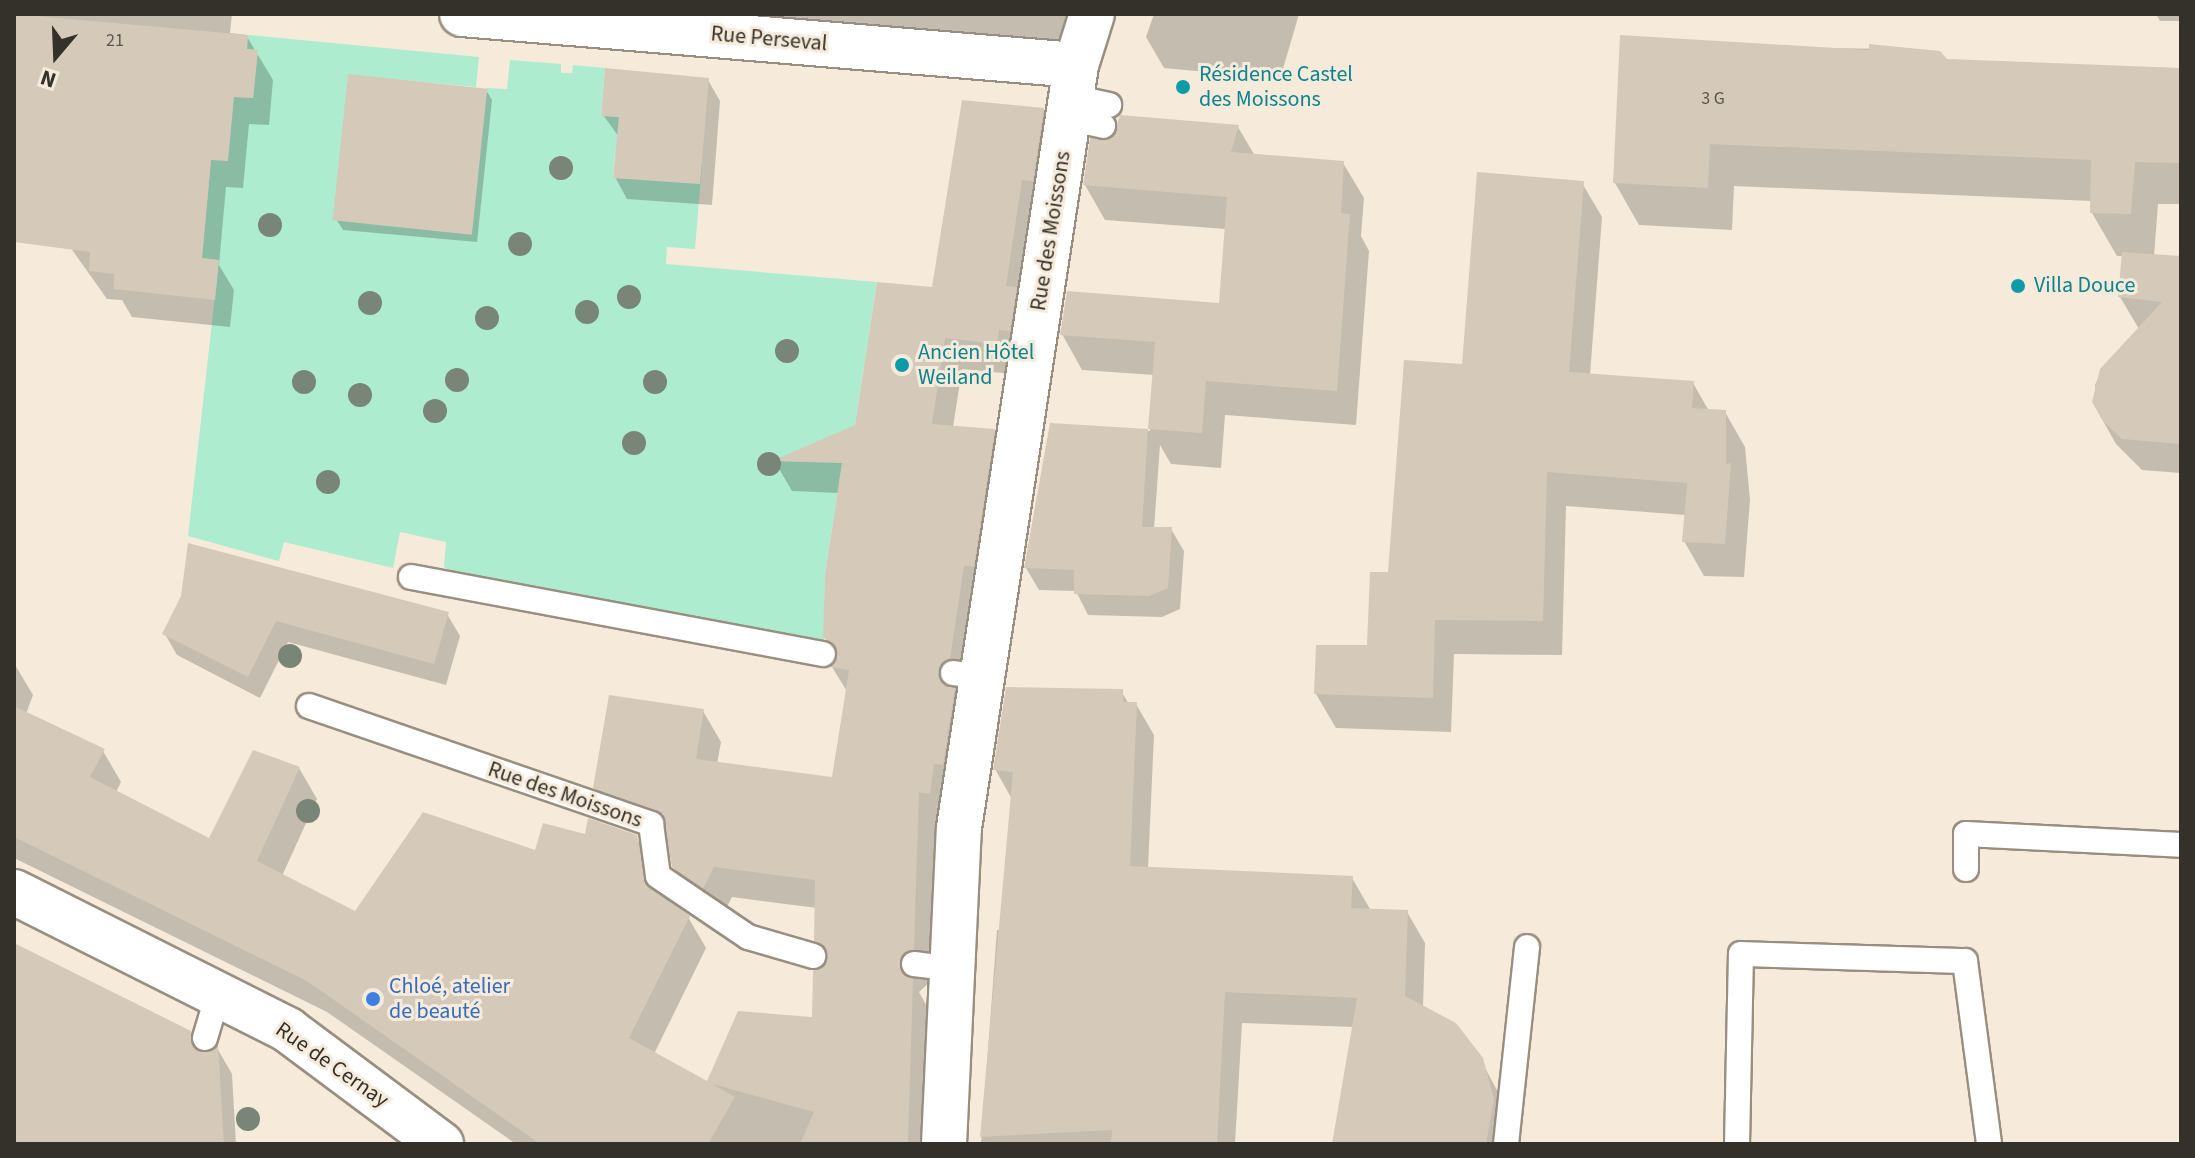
<!DOCTYPE html>
<html>
<head>
<meta charset="utf-8">
<style>
	body { margin:0 }
	#map { position:relative; width:2195px; height:1158px; overflow:hidden; background:#f6ebdb; font-family:"Source Sans 3",sans-serif }
	div>[style] { position:absolute }
	.green>* { inset:0; background:#adecce }
	.shadow>* { inset:0; background:#0003 }
	.building>* { inset:0; background:#d5caba; transform-origin:0 0 }
	.roads { filter:drop-shadow(2px 0 #998f80) drop-shadow(-2px 0 #998f80) drop-shadow(0 2px #998f80) drop-shadow(0 -2px #998f80) }
	.lane>* { height:24px; margin:-12px; padding:0 12px; transform-origin:12px; border-radius:12px; background:#fff }
	.street>* { height:44px; margin:-22px; padding:0 22px; transform-origin:22px; border-radius:22px; background:#fff }
	.secondary>* { height:44px; margin:-22px; padding:0 22px; transform-origin:22px; border-radius:22px; background:#fff }
	.trees>* { width:24px; height:24px; margin:-12px; border-radius:50%; background:#798576 }
	.dots>* { width:22px; height:22px; translate:-50% -50%; box-sizing:border-box; border:4px solid #f6ebdb; border-radius:50% }
	span { translate:-50% -50%; white-space:nowrap; text-align:center; line-height:1.15; -webkit-text-stroke:6px #f6ebdb; paint-order:stroke }
	.number-label { font-size:18px; color:#5c564e }
	.number-label span { -webkit-text-stroke-width:0 }
	.street-label { font-size:22px; color:#34302a }
	.culture-label { font-size:22px; color:#0d838f }
	.left { translate:0 -50%; text-align:left }
	.shop-label { font-size:22px; color:#366cbe }
	.frame { position:absolute; inset:0; border:16px solid #34302a; pointer-events:none }
	.north { position:absolute; left:16px; top:16px; width:80px; height:80px; -webkit-text-stroke:6px #f6ebdb; paint-order:stroke; rotate:199deg; font-size:22px; font-weight:700; line-height:32px; text-align:center; color:#34302a }
	.north::after { content:''; display:block; margin:auto; width:28px; height:36px; background:#34302a; clip-path:polygon(50% 0,100% 100%,50% 72%,0 100%) }
</style>
</head>
<body>
<div id="map">
	<div class="green">
		<div style="clip-path:polygon(248px 35px,479px 57px,476px 87px,348px 75px,335px 220px,471px 232px,487px 88px,507px 89px,510px 60px,561px 64px,561px 73px,572px 73px,573px 65px,605px 68px,601px 115px,638px 119px,635px 155px,615px 154px,613px 178px,637px 179px,639px 160px,702px 165px,695px 249px,667px 247px,666px 264px,877px 282px,853px 438px,840px 431px,828px 441px,836px 463px,842px 463px,825px 575px,824px 645px,456px 574px,444px 567px,446px 542px,400px 532px,393px 568px,284px 542px,279px 561px,188px 536px,219px 260px,202px 258px,211px 160px,234px 97px,253px 98px,258px 50px,247px 49px)"></div>
	</div>
	<div class="shadow">
		<div style="clip-path:polygon(14px 14px,232px 14px,230px 33px,246px 35px,273px 80px,269px 125px,249px 124px,243px 188px,226px 187px,219px 265px,234px 290px,230px 327px,132px 317px,122px 300px,107px 299px,14px 168px)"></div>
		<div style="clip-path:polygon(588px 14px,1087px 14px,1075px 56px)"></div>
		<div style="clip-path:polygon(1154px 14px,1299px 14px,1280px 79px,1164px 68px,1146px 37px)"></div>
		<div style="clip-path:polygon(2156px 14px,2181px 14px,2181px 21px,2160px 21px)"></div>
		<div style="clip-path:polygon(1738px 47px,1900px 49px,1946px 61px,2181px 70px,2181px 204px,2158px 204px,2154px 256px,2181px 258px,2181px 473px,2142px 470px,2116px 444px,2098px 412px,2095px 385px,2102px 370px,2139px 329px,2120px 297px,2124px 256px,2117px 256px,2092px 213px,2092px 201px,1734px 186px,1732px 230px,1639px 225px,1615px 183px)"></div>
		<div style="clip-path:polygon(708px 80px,720px 101px,712px 205px,627px 199px,615px 177px,619px 137px,603px 115px)"></div>
		<div style="clip-path:polygon(486px 90px,492px 100px,477px 242px,343px 230px,336px 219px)"></div>
		<div style="clip-path:polygon(1043px 110px,1061px 141px,1014px 374px,962px 369px,953px 427px,994px 431px,1012px 462px,947px 824px,936px 822px,931px 981px,919px 992px,930px 1012px,926px 1144px,516px 1144px,327px 1012px,14px 858px,14px 663px,33px 695px,26px 714px,103px 751px,121px 782px,116px 792px,210px 840px,299px 768px,317px 799px,282px 876px,356px 913px,586px 837px,636px 837px,654px 868px,659px 896px,688px 917px,706px 948px,654px 1054px,708px 1084px,814px 1019px,828px 962px,816px 940px,817px 908px,732px 897px,721px 918px,692px 899px,674px 867px,669px 840px,613px 819px,595px 788px,703px 711px,721px 742px,717px 764px,834px 779px,848px 693px,832px 667px,837px 657px,825px 636px,839px 493px,792px 491px,775px 462px,857px 426px)"></div>
		<div style="clip-path:polygon(1238px 127px,1255px 156px,1343px 163px,1364px 198px,1361px 236px,1369px 251px,1356px 425px,1225px 415px,1221px 468px,1171px 464px,1160px 445px,1154px 529px,1171px 529px,1184px 551px,1180px 609px,1162px 617px,1088px 615px,1076px 591px,1039px 590px,1026px 568px,1051px 425px,1150px 431px,1155px 375px,1082px 370px,1062px 334px,1221px 305px,1226px 229px,1105px 220px,1085px 185px)"></div>
		<div style="clip-path:polygon(1582px 183px,1602px 217px,1590px 375px,1693px 383px,1709px 411px,1725px 412px,1745px 447px,1750px 500px,1744px 577px,1704px 576px,1684px 541px,1686px 515px,1566px 506px,1562px 655px,1454px 654px,1451px 732px,1336px 728px,1316px 694px,1369px 647px,1464px 367px)"></div>
		<div style="clip-path:polygon(183px 597px,447px 614px,460px 636px,446px 685px,288px 642px,260px 698px,177px 655px,165px 634px)"></div>
		<div style="clip-path:polygon(1121px 691px,1129px 704px,1136px 704px,1154px 735px,1148px 868px,1352px 878px,1370px 909px,1407px 912px,1425px 943px,1423px 1007px,1455px 1025px,1474px 1047px,1508px 1111px,1509px 1144px,1334px 1144px,1354px 1027px,1242px 1023px,1235px 1144px,981px 1144px,997px 930px,1004px 930px,1013px 801px,995px 769px)"></div>
		<div style="clip-path:polygon(14px 945px,190px 1033px,202px 1053px,217px 1048px,232px 1074px,236px 1144px,14px 1144px)"></div>
	</div>
	<div class="building">
		<div style="clip-path:polygon(14px 14px,248px 35px,247px 49px,258px 50px,253px 98px,234px 97px,228px 161px,211px 160px,202px 258px,219px 260px,215px 300px,114px 289px,114px 274px,89px 271px,90px 252px,14px 242px)"></div>
		<div style="clip-path:polygon(1620px 35px,1869px 50px,1869px 44px,1940px 51px,1947px 59px,2181px 68px,2181px 163px,2135px 162px,2131px 214px,2090px 213px,2091px 160px,1710px 144px,1708px 188px,1613px 183px)"></div>
		<div style="clip-path:polygon(605px 68px,709px 78px,700px 184px,613px 178px,619px 117px,601px 116px)"></div>
		<div style="left:348px;top:74px;width:140px;height:147px;rotate:6deg"></div>
		<div style="clip-path:polygon(962px 100px,1044px 108px,1033px 181px,1022px 180px,1006px 286px,1017px 287px,1010px 331px,999px 330px,997px 344px,945px 338px,932px 424px,995px 429px,974px 566px,964px 566px,950px 659px,938px 670px,943px 684px,955px 688px,943px 765px,934px 764px,930px 794px,919px 792px,914px 949px,899px 963px,904px 975px,913px 979px,908px 1144px,800px 1144px,814px 1112px,712px 1084px,735px 1097px,708px 1144px,540px 1144px,307px 981px,14px 837px,14px 706px,105px 749px,90px 777px,209px 838px,253px 750px,300px 767px,257px 861px,355px 911px,423px 812px,535px 850px,543px 823px,585px 834px,588px 818px,637px 835px,646px 884px,690px 916px,629px 1038px,707px 1081px,738px 1011px,812px 1017px,813px 971px,828px 959px,824px 946px,814px 941px,815px 880px,714px 867px,703px 889px,672px 867px,662px 814px,593px 788px,609px 695px,704px 709px,696px 759px,832px 777px,849px 670px,830px 667px,837px 650px,823px 637px,825px 575px,842px 463px,772px 461px,855px 425px,877px 282px,932px 287px)"></div>
		<div style="clip-path:polygon(1120px 115px,1239px 125px,1231px 152px,1344px 161px,1341px 213px,1350px 214px,1337px 391px,1206px 381px,1202px 433px,1148px 429px,1155px 342px,1060px 335px,1067px 291px,1219px 303px,1227px 197px,1083px 185px,1090px 138px,1113px 137px)"></div>
		<div style="clip-path:polygon(1477px 172px,1584px 181px,1569px 372px,1694px 381px,1692px 408px,1726px 410px,1726px 464px,1731px 463px,1725px 544px,1682px 542px,1687px 483px,1547px 472px,1543px 621px,1435px 620px,1433px 698px,1314px 694px,1316px 645px,1367px 645px,1370px 572px,1388px 572px,1404px 360px,1462px 364px)"></div>
		<div style="clip-path:polygon(2122px 252px,2181px 256px,2181px 444px,2122px 439px,2103px 421px,2092px 402px,2100px 369px,2162px 302px,2118px 297px)"></div>
		<div style="clip-path:polygon(1050px 423px,1148px 429px,1142px 527px,1172px 527px,1168px 588px,1149px 596px,1074px 594px,1074px 570px,1024px 568px)"></div>
		<div style="clip-path:polygon(188px 543px,449px 612px,434px 664px,276px 621px,248px 677px,162px 634px,181px 596px)"></div>
		<div style="clip-path:polygon(1006px 687px,1123px 689px,1123px 702px,1137px 702px,1130px 866px,1353px 876px,1351px 908px,1408px 910px,1405px 996px,1456px 1023px,1483px 1058px,1494px 1099px,1486px 1144px,1332px 1144px,1357px 998px,1225px 992px,1217px 1144px,1111px 1144px,1112px 1130px,980px 1137px,1013px 772px,993px 770px)"></div>
		<div style="clip-path:polygon(14px 943px,191px 1031px,191px 1042px,200px 1052px,218px 1045px,224px 1144px,14px 1144px)"></div>
	</div>
	<div class="roads">
		<div class="lane">
			<div style="left:1072px;top:97px;width:38px;rotate:12deg"></div>
			<div style="left:1069px;top:118px;width:35px;rotate:13deg"></div>
			<div style="left:411px;top:577px;width:419px;rotate:10.6deg"></div>
			<div style="left:953px;top:673px;width:29px;rotate:8deg"></div>
			<div style="left:309px;top:706px;width:362px;rotate:19deg"></div>
			<div style="left:651px;top:824px;width:52px;rotate:82.3deg"></div>
			<div style="left:658px;top:876px;width:109px;rotate:34.1deg"></div>
			<div style="left:748px;top:937px;width:68px;rotate:16.3deg"></div>
			<div style="left:1966px;top:869px;width:35px;rotate:-90deg"></div>
			<div style="left:1966px;top:834px;width:215px;rotate:2.9deg"></div>
			<div style="left:914px;top:964px;width:38px;rotate:7deg"></div>
			<div style="left:205px;top:1038px;width:46px;rotate:-73.5deg"></div>
			<div style="left:1506px;top:1144px;width:198px;rotate:-83.9deg"></div>
			<div style="left:1737px;top:1144px;width:190px;rotate:-88.8deg"></div>
			<div style="left:1741px;top:954px;width:224px;rotate:1.8deg"></div>
			<div style="left:1965px;top:961px;width:185px;rotate:82.5deg"></div>
		</div>
		<div class="street">
			<div style="left:462px;top:14px;width:616px;rotate:4.75deg"></div>
			<div style="left:944px;top:1144px;width:316px;rotate:-87.3deg"></div>
			<div style="left:959px;top:828px;width:772px;rotate:-81.28deg"></div>
			<div style="left:1076px;top:65px;width:53px;rotate:-72.6deg"></div>
		</div>
		<div class="secondary">
			<div style="left:14px;top:892px;width:307px;rotate:26.7deg"></div>
			<div style="left:288px;top:1030px;width:191px;rotate:36.7deg"></div>
		</div>
	</div>
	<div class="trees">
		<div style="left:561px;top:168px"></div>
		<div style="left:270px;top:225px"></div>
		<div style="left:520px;top:244px"></div>
		<div style="left:629px;top:297px"></div>
		<div style="left:370px;top:303px"></div>
		<div style="left:587px;top:312px"></div>
		<div style="left:487px;top:318px"></div>
		<div style="left:787px;top:351px"></div>
		<div style="left:457px;top:380px"></div>
		<div style="left:304px;top:382px"></div>
		<div style="left:655px;top:382px"></div>
		<div style="left:360px;top:395px"></div>
		<div style="left:435px;top:411px"></div>
		<div style="left:634px;top:443px"></div>
		<div style="left:769px;top:464px"></div>
		<div style="left:328px;top:482px"></div>
		<div style="left:290px;top:656px"></div>
		<div style="left:308px;top:811px"></div>
		<div style="left:248px;top:1119px"></div>
	</div>
	<div class="dots">
		<div style="left:1183px;top:87px;background:#0f9aa8"></div>
		<div style="left:2018px;top:286px;background:#0f9aa8"></div>
		<div style="left:902px;top:365px;background:#0f9aa8"></div>
		<div style="left:373px;top:999px;background:#3f7fe0"></div>
	</div>
	<div class="number-label">
		<span style="left:115px;top:41px">21</span>
		<span style="left:1713px;top:99px">3 G</span>
	</div>
	<div class="street-label">
		<span style="left:769px;top:39px;rotate:5deg">Rue Perseval</span>
		<span style="left:1051px;top:231px;rotate:-81deg">Rue des Moissons</span>
		<span style="left:565px;top:795px;rotate:19deg">Rue des Moissons</span>
		<span style="left:332px;top:1065px;rotate:35deg">Rue de Cernay</span>
	</div>
	<div class="culture-label">
		<span class="left" style="left:1199px;top:87px">Résidence Castel<br>des Moissons</span>
		<span class="left" style="left:2034px;top:286px">Villa Douce</span>
		<span class="left" style="left:918px;top:365px">Ancien Hôtel<br>Weiland</span>
	</div>
	<div class="shop-label">
		<span class="left" style="left:389px;top:999px">Chloé, atelier<br>de beauté</span>
	</div>
	<div class="frame"></div>
	<div class="north">N</div>
</div>
</body>
</html>
